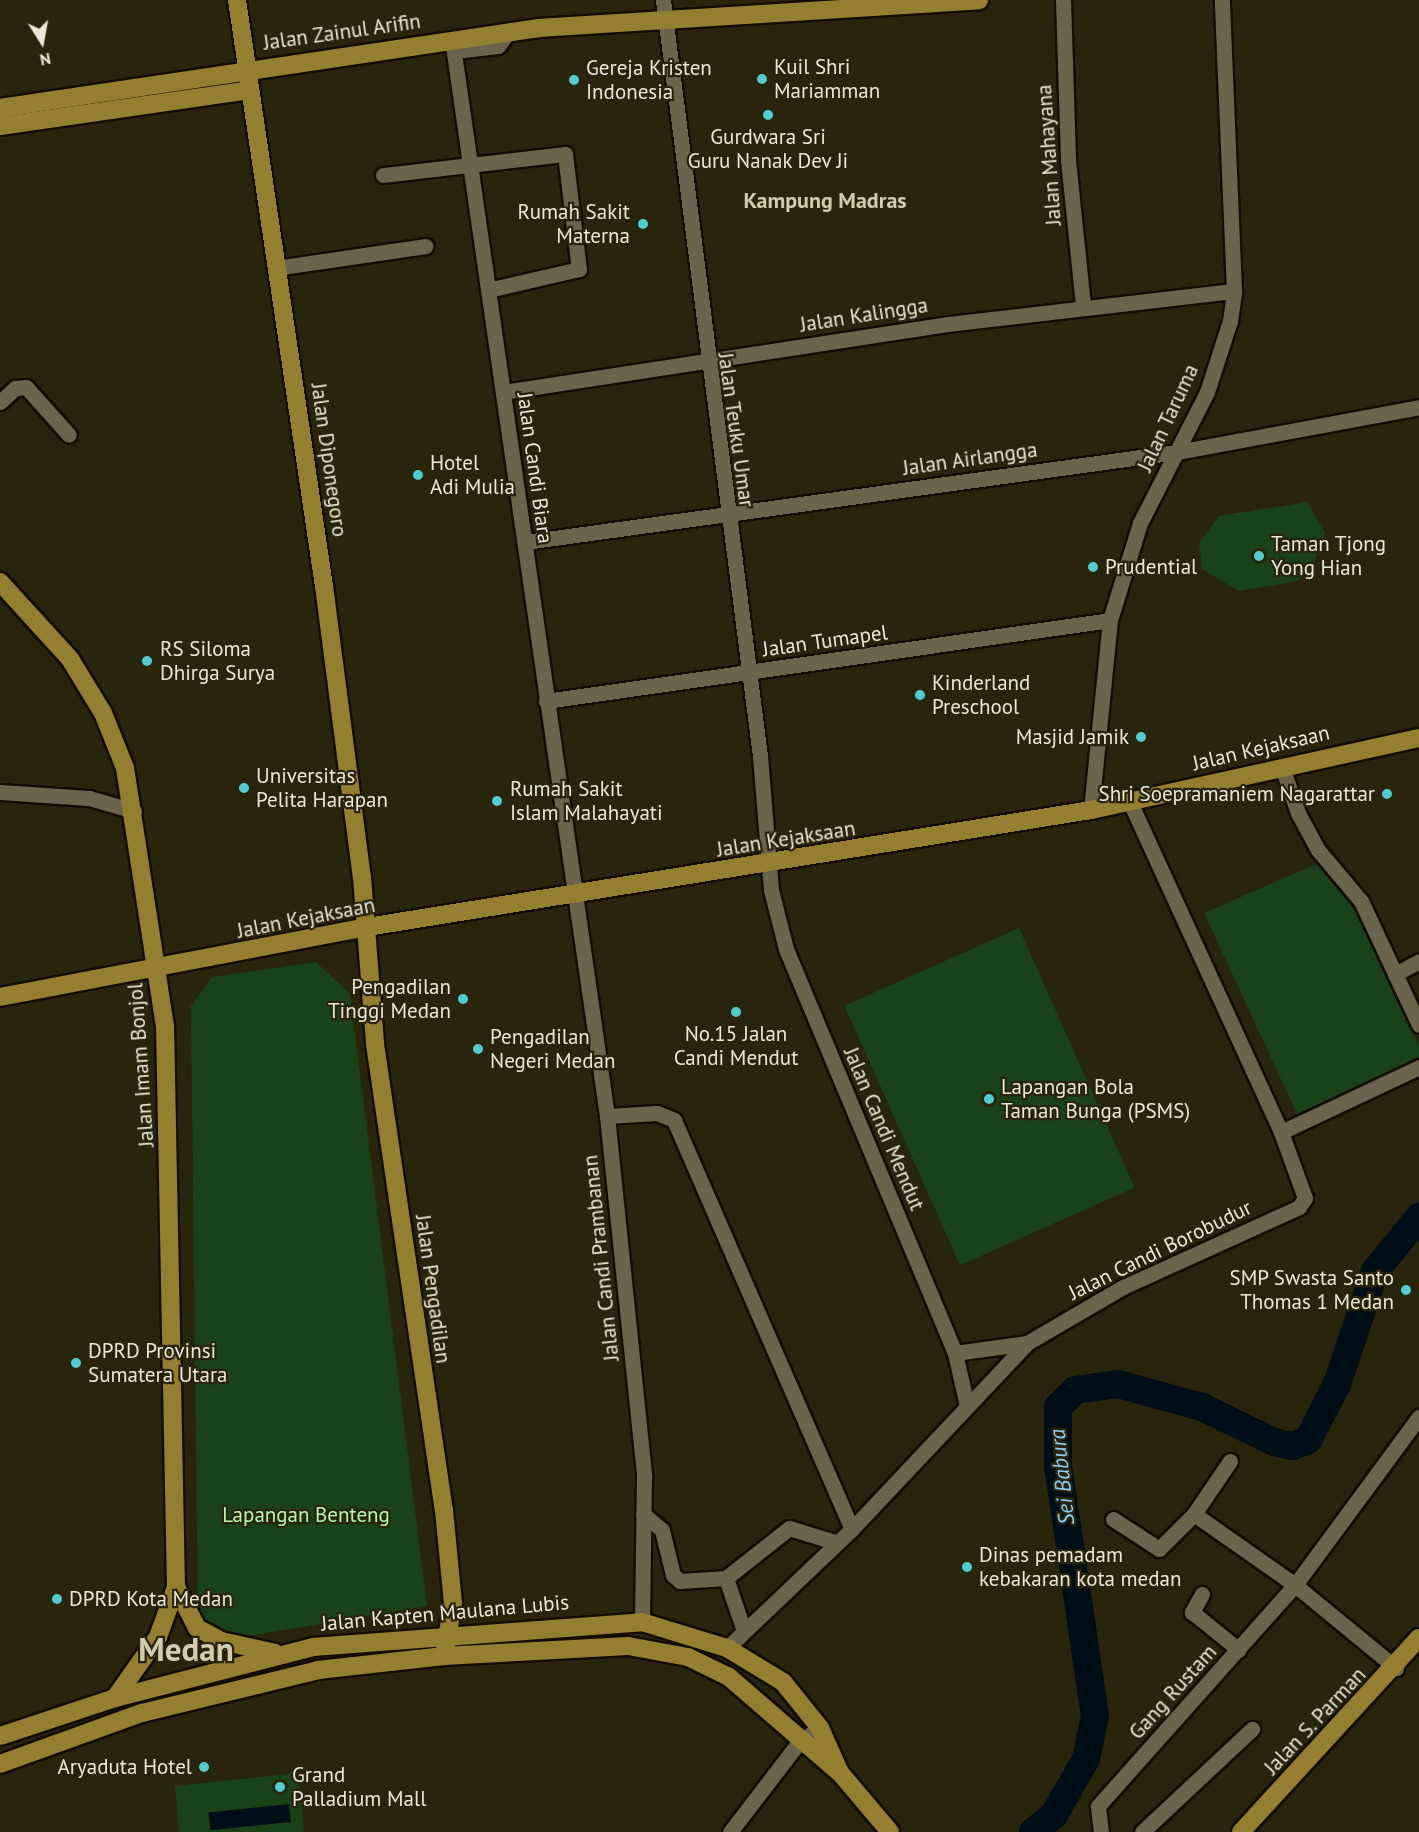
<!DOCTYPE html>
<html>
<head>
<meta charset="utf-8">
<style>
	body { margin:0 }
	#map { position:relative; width:1419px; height:1832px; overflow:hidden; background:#29240c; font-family:"PT Sans",sans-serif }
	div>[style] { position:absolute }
	.green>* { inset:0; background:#1a4219; transform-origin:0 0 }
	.water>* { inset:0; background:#000e18; transform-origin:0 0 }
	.river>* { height:28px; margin:-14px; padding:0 14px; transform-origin:14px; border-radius:14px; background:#000e18 }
	.roads { filter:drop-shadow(2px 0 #120d00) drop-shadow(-2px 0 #120d00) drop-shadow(0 2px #120d00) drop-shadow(0 -2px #120d00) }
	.minor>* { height:15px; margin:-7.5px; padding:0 7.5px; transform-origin:7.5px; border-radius:7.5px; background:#69644a }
	.major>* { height:18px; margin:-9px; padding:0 9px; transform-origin:9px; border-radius:9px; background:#947f30 }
	.dots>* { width:16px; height:16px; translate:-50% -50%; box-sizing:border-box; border:3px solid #29240c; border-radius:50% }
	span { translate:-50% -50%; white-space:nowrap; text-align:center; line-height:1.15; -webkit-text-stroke:4.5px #29240c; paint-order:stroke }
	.street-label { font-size:21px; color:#eae7d8 }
	.poi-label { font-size:21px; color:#eae7d8 }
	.left { translate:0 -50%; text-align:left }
	.right { translate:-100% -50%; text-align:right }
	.park-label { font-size:21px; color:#b5f6b0 }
	.neighbourhood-label { font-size:22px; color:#d2ccaf; font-weight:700 }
	.water-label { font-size:22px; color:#8ccdf9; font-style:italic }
	.town-label { font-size:33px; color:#d2ccaf; font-weight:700 }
	.north { position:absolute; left:12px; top:12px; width:60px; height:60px; -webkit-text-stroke:4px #29240c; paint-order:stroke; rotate:169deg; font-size:16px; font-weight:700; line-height:24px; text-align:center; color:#eae7d8 }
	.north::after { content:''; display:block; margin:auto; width:21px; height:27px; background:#eae7d8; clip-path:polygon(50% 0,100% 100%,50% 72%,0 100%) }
</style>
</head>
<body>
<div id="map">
	<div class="green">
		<div style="clip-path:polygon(1307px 502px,1325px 533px,1311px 571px,1297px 581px,1239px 591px,1202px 569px,1199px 543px,1219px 516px)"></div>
		<div style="clip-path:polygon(1321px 862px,1345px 883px,1419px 1046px,1419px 1064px,1299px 1118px,1204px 913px)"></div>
		<div style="left:1019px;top:928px;width:284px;height:191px;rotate:66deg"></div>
		<div style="clip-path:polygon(316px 962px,350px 994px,427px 1606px,248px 1636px,198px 1623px,191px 1006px,212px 977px)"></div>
		<div style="clip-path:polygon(298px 1773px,304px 1832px,179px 1832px,175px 1786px)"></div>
	</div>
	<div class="water">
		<div style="left:289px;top:1804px;width:18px;height:81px;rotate:84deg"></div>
	</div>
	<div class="river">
		<div style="left:1033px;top:1832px;width:27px;rotate:-39deg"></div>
		<div style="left:1054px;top:1815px;width:64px;rotate:-60.3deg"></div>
		<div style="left:1086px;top:1759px;width:44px;rotate:-78.2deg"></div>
		<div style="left:1095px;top:1716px;width:253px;rotate:-98.4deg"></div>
		<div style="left:1058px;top:1466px;width:59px;rotate:-90deg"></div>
		<div style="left:1058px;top:1407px;width:24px;rotate:-45deg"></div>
		<div style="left:1075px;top:1390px;width:43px;rotate:-7.9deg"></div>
		<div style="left:1118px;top:1384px;width:87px;rotate:15.3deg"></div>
		<div style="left:1202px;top:1407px;width:80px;rotate:25.9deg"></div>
		<div style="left:1274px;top:1442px;width:19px;rotate:12deg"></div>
		<div style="left:1293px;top:1446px;width:16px;rotate:-22deg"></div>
		<div style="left:1308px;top:1440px;width:63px;rotate:-62.6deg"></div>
		<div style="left:1337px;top:1384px;width:119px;rotate:-71.4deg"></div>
		<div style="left:1375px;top:1271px;width:70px;rotate:-50.8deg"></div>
	</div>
	<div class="roads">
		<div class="minor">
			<div style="left:663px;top:0;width:762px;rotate:82.69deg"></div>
			<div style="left:760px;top:756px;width:134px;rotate:85.3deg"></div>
			<div style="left:771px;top:890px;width:61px;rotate:75.7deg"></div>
			<div style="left:786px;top:949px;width:438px;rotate:67.3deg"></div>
			<div style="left:955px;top:1353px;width:54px;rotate:77.2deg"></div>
			<div style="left:1063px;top:0;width:160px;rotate:88.2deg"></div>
			<div style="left:1068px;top:160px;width:147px;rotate:84.1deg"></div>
			<div style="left:452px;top:39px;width:1088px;rotate:81.81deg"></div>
			<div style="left:607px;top:1116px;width:363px;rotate:84.1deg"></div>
			<div style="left:644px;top:1477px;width:145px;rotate:90.8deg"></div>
			<div style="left:454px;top:51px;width:44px;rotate:-6.5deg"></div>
			<div style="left:498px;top:46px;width:19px;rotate:-54deg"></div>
			<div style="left:383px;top:175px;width:183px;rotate:-6.6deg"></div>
			<div style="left:565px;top:154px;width:116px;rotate:83.1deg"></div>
			<div style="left:579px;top:269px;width:93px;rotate:167deg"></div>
			<div style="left:275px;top:268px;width:152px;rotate:-8.3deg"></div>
			<div style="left:503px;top:392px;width:450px;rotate:-8.7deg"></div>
			<div style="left:948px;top:324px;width:288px;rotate:-6.6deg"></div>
			<div style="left:0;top:402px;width:21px;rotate:-43deg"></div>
			<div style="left:15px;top:388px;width:11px;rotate:-5deg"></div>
			<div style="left:26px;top:387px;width:64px;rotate:48.1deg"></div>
			<div style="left:525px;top:542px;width:658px;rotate:-7.86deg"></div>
			<div style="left:1177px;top:452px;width:246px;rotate:-10.5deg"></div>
			<div style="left:546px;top:701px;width:570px;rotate:-8.17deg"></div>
			<div style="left:1282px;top:767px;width:49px;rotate:70.8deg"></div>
			<div style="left:1298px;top:813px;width:42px;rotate:61.6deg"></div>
			<div style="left:1318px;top:850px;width:67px;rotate:49.9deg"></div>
			<div style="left:1361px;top:901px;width:137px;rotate:64.9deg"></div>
			<div style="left:0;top:792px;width:89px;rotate:3.9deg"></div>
			<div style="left:89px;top:798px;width:47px;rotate:16.1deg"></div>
			<div style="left:1091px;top:810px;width:191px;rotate:-84.3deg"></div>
			<div style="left:1110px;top:620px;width:102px;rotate:-72.8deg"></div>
			<div style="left:1140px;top:523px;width:147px;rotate:-62.9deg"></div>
			<div style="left:1207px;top:392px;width:75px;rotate:-72.1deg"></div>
			<div style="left:1230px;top:321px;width:30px;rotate:-82deg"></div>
			<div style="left:1234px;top:291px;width:291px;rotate:-92.4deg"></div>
			<div style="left:1395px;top:974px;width:27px;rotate:-28deg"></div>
			<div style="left:607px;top:1116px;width:50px;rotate:-3.4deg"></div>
			<div style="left:657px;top:1113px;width:18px;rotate:22deg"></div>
			<div style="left:674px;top:1120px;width:446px;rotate:66.5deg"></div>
			<div style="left:1281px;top:1132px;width:153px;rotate:-25.2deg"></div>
			<div style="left:955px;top:1353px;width:73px;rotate:-7.9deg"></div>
			<div style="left:643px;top:1514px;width:25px;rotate:40deg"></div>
			<div style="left:662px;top:1530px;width:46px;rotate:76.3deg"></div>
			<div style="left:673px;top:1575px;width:9px;rotate:41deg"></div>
			<div style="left:680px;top:1581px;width:46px;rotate:-3.7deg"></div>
			<div style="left:1194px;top:1514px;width:123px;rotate:35.1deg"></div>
			<div style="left:1295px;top:1585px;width:131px;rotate:39.4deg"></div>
			<div style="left:1113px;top:1519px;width:55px;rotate:33.1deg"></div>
			<div style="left:1159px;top:1549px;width:49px;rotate:-45deg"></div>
			<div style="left:1194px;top:1514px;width:64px;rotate:-55.8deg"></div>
			<div style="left:1202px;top:1594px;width:21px;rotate:119deg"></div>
			<div style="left:1192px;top:1612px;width:60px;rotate:39deg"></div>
			<div style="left:743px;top:1628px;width:53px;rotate:-108.8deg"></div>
			<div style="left:726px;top:1578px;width:80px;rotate:-38.4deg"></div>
			<div style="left:789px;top:1528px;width:48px;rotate:16.9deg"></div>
			<div style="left:727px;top:1648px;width:173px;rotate:-43.6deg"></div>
			<div style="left:852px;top:1529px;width:255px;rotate:-46.7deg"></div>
			<div style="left:1027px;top:1343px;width:111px;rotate:-30.3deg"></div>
			<div style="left:1123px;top:1287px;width:193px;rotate:-24.4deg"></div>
			<div style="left:1299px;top:1207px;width:11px;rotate:-56deg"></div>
			<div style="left:1305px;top:1198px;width:70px;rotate:-110deg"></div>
			<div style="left:1281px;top:1132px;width:363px;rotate:-114.6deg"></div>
			<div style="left:730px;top:1832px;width:113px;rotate:-52.5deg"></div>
			<div style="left:799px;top:1742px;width:25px;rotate:-34deg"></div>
			<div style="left:1101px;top:1832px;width:26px;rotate:-97deg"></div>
			<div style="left:1098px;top:1806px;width:296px;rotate:-48.3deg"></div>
			<div style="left:1295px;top:1585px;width:209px;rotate:-53.6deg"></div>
			<div style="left:1142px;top:1832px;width:151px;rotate:-43.1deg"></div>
		</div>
		<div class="major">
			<div style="left:237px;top:0;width:592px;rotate:81.56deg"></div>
			<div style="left:324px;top:586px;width:293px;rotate:82.6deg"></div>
			<div style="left:362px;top:877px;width:168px;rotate:85.5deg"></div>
			<div style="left:375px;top:1044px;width:471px;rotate:81.6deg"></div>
			<div style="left:444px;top:1510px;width:93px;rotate:84.5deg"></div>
			<div style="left:453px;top:1603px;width:54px;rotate:99.6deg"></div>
			<div style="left:0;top:108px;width:545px;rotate:-8.44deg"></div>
			<div style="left:539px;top:28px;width:441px;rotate:-3.6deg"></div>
			<div style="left:0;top:126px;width:252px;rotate:-8.2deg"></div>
			<div style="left:0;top:582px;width:104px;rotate:47.7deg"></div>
			<div style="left:70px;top:659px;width:63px;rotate:58.6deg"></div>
			<div style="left:103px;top:713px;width:59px;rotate:68.2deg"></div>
			<div style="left:125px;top:768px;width:260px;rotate:81.2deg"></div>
			<div style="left:165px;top:1025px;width:562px;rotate:88.88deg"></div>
			<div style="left:176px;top:1587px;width:53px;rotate:109.8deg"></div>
			<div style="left:158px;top:1637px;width:75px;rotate:125.2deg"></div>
			<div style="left:0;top:997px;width:374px;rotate:-10.8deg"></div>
			<div style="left:367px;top:927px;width:733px;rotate:-9.18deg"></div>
			<div style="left:1091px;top:810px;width:336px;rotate:-12.4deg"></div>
			<div style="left:176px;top:1587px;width:46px;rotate:62.9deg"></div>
			<div style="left:197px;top:1628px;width:27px;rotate:28deg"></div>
			<div style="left:221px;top:1641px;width:55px;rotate:12.5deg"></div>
			<div style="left:0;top:1736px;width:121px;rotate:-18.3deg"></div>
			<div style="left:115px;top:1698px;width:204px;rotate:-14.4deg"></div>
			<div style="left:313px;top:1647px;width:330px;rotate:-4.3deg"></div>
			<div style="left:642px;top:1622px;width:89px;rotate:17deg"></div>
			<div style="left:727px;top:1648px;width:66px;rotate:31.3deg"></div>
			<div style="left:783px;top:1682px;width:59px;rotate:51.2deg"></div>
			<div style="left:820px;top:1728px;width:49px;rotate:66deg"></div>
			<div style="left:0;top:1764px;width:151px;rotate:-19.8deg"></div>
			<div style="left:142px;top:1713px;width:181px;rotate:-13.7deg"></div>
			<div style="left:318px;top:1670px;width:127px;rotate:-6.3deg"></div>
			<div style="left:444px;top:1656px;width:184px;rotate:-3.1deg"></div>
			<div style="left:628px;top:1646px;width:61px;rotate:10.4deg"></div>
			<div style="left:688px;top:1657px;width:46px;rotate:26deg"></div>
			<div style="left:729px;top:1677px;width:148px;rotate:40.9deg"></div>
			<div style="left:841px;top:1774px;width:76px;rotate:49.8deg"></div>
			<div style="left:1241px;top:1832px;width:263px;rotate:-47.5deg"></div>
		</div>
	</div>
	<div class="dots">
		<div style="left:762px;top:79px;background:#51ccd1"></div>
		<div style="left:574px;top:80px;background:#51ccd1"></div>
		<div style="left:768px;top:115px;background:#51ccd1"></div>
		<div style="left:643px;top:224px;background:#51ccd1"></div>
		<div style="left:418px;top:475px;background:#51ccd1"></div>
		<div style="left:1259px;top:556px;background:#51ccd1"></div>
		<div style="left:1093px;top:567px;background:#51ccd1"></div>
		<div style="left:147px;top:661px;background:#51ccd1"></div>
		<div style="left:920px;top:695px;background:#51ccd1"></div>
		<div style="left:1141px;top:737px;background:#51ccd1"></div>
		<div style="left:244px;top:788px;background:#51ccd1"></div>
		<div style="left:1387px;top:794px;background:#51ccd1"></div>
		<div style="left:497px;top:801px;background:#51ccd1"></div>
		<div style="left:463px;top:999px;background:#51ccd1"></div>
		<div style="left:736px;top:1012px;background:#51ccd1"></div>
		<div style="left:478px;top:1049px;background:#51ccd1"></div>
		<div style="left:989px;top:1099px;background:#51ccd1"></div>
		<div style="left:1406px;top:1290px;background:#51ccd1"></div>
		<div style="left:76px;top:1363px;background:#51ccd1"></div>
		<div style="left:967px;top:1567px;background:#51ccd1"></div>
		<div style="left:57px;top:1599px;background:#51ccd1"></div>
		<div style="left:204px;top:1767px;background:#51ccd1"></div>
		<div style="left:280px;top:1787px;background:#51ccd1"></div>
	</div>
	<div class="street-label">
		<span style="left:342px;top:32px;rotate:-8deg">Jalan Zainul Arifin</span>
		<span style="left:1049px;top:155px;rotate:-94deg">Jalan Mahayana</span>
		<span style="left:864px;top:315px;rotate:-9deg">Jalan Kalingga</span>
		<span style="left:1168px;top:418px;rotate:-65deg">Jalan Taruma</span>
		<span style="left:736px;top:430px;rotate:82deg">Jalan Teuku Umar</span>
		<span style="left:970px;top:459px;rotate:-8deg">Jalan Airlangga</span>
		<span style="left:329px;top:460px;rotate:82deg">Jalan Diponegoro</span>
		<span style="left:535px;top:468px;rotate:82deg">Jalan Candi Biara</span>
		<span style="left:825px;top:641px;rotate:-8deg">Jalan Tumapel</span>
		<span style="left:1261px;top:748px;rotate:-13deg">Jalan Kejaksaan</span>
		<span style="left:786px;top:839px;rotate:-9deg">Jalan Kejaksaan</span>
		<span style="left:306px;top:918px;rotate:-11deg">Jalan Kejaksaan</span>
		<span style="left:141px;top:1065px;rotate:-94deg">Jalan Imam Bonjol</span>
		<span style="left:884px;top:1129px;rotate:67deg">Jalan Candi Mendut</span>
		<span style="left:1160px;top:1250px;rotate:-26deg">Jalan Candi Borobudur</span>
		<span style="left:601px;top:1258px;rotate:-96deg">Jalan Candi Prambanan</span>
		<span style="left:433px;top:1289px;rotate:82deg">Jalan Pengadilan</span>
		<span style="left:445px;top:1613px;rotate:-5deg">Jalan Kapten Maulana Lubis</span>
		<span style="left:1173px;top:1692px;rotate:-48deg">Gang Rustam</span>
		<span style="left:1315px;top:1721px;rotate:-47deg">Jalan S. Parman</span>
	</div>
	<div class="poi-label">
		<span class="left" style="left:774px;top:79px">Kuil Shri<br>Mariamman</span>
		<span class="left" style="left:586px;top:80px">Gereja Kristen<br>Indonesia</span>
		<span style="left:768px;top:149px">Gurdwara Sri<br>Guru Nanak Dev Ji</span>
		<span class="right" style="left:630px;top:224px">Rumah Sakit<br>Materna</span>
		<span class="left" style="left:430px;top:475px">Hotel<br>Adi Mulia</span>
		<span class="left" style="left:1271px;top:556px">Taman Tjong<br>Yong Hian</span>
		<span class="left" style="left:1105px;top:567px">Prudential</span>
		<span class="left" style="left:160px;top:661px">RS Siloma<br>Dhirga Surya</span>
		<span class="left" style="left:932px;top:695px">Kinderland<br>Preschool</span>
		<span class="right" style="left:1129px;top:737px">Masjid Jamik</span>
		<span class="left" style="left:256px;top:788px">Universitas<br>Pelita Harapan</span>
		<span class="left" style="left:510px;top:801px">Rumah Sakit<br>Islam Malahayati</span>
		<span class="right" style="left:1375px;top:794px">Shri Soepramaniem Nagarattar</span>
		<span class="right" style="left:451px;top:999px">Pengadilan<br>Tinggi Medan</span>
		<span style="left:736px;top:1046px">No.15 Jalan<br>Candi Mendut</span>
		<span class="left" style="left:490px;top:1049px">Pengadilan<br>Negeri Medan</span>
		<span class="left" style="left:1001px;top:1099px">Lapangan Bola<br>Taman Bunga (PSMS)</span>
		<span class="right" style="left:1394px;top:1290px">SMP Swasta Santo<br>Thomas 1 Medan</span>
		<span class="left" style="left:88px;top:1363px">DPRD Provinsi<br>Sumatera Utara</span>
		<span class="left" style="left:979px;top:1567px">Dinas pemadam<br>kebakaran kota medan</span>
		<span class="left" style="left:69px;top:1599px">DPRD Kota Medan</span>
		<span class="right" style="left:192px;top:1767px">Aryaduta Hotel</span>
		<span class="left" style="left:292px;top:1787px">Grand<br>Palladium Mall</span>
	</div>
	<div class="park-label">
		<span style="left:306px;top:1515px">Lapangan Benteng</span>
	</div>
	<div class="neighbourhood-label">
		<span style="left:825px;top:201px">Kampung Madras</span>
	</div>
	<div class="water-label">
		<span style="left:1062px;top:1477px;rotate:-96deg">Sei Babura</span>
	</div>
	<div class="town-label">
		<span style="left:186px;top:1649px">Medan</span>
	</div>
	<div class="north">N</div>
</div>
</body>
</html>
